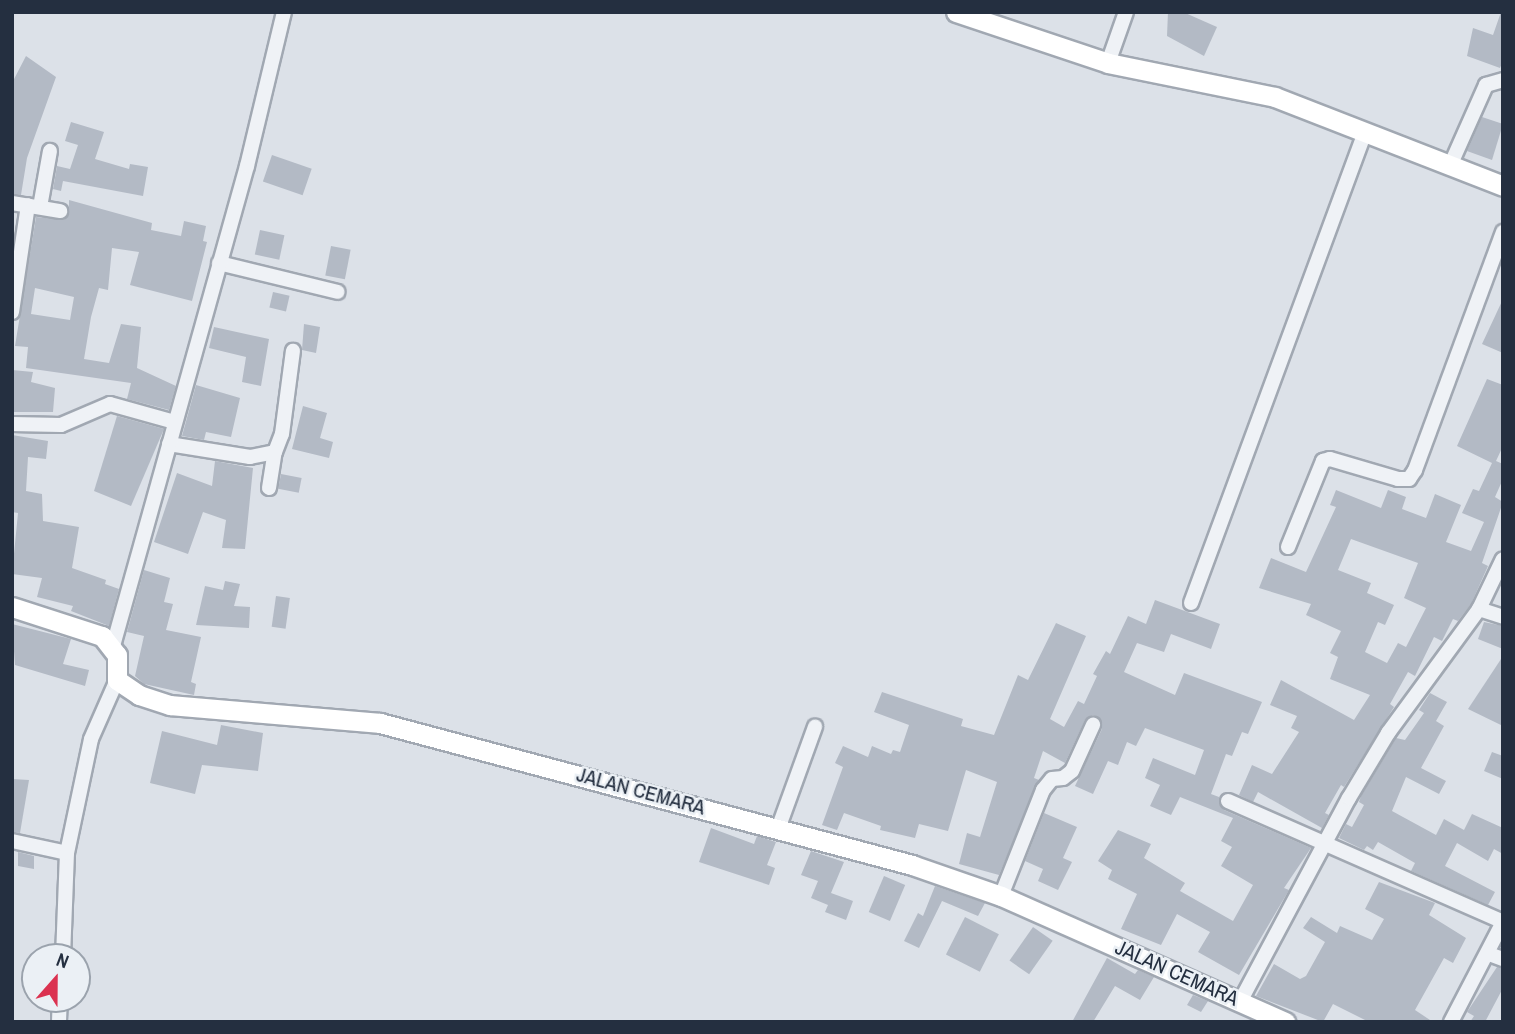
<!DOCTYPE html>
<html>
<head>
<meta charset="utf-8">
<style>
	body { margin:0 }
	#map { position:relative; width:1515px; height:1034px; overflow:hidden; background:#dce1e8; font-family:"Archivo Narrow",sans-serif }
	div>[style] { position:absolute }
	.building>* { inset:0; background:#b3bac5; transform-origin:0 0 }
	.roads { filter:drop-shadow(2px 0 #a1a8b2) drop-shadow(-2px 0 #a1a8b2) drop-shadow(0 2px #a1a8b2) drop-shadow(0 -2px #a1a8b2) }
	.street>* { height:14px; margin:-7px; padding:0 7px; transform-origin:7px; border-radius:7px; background:#eff2f6 }
	.secondary>* { height:19px; margin:-9.5px; padding:0 9.5px; transform-origin:9.5px; border-radius:9.5px; background:#fff }
	span { translate:-50% -50%; white-space:nowrap; text-align:center; line-height:1.15; -webkit-text-stroke:5px #ebf0f5; paint-order:stroke }
	.street-label { font-size:21px; color:#242f40 }
	.frame { position:absolute; inset:0; border:14px solid #242f40; pointer-events:none }
	.north { position:absolute; left:21px; top:943px; width:70px; height:70px; box-sizing:border-box; background:#ebf0f5; border:2px solid #9ba3ad; border-radius:50%; rotate:21deg; font-size:19px; font-weight:700; line-height:28px; text-align:center; color:#242f40 }
	.north::after { content:''; display:block; margin:auto; width:24px; height:32px; background:#db3250; clip-path:polygon(50% 0,100% 100%,50% 72%,0 100%) }
</style>
</head>
<body>
<div id="map">
	<div class="building">
		<div style="clip-path:polygon(1168px 12px,1183px 12px,1217px 27px,1204px 56px,1167px 36px)"></div>
		<div style="clip-path:polygon(1501px 12px,1503px 61px,1500px 68px,1467px 56px,1473px 28px,1493px 35px)"></div>
		<div style="clip-path:polygon(26px 56px,56px 77px,27px 158px,21px 195px,12px 194px,12px 83px)"></div>
		<div style="clip-path:polygon(1482px 117px,1503px 124px,1492px 160px,1467px 151px)"></div>
		<div style="clip-path:polygon(71px 122px,104px 132px,95px 159px,129px 169px,130px 164px,148px 167px,143px 196px,63px 181px,61px 191px,53px 189px,57px 166px,70px 169px,78px 145px,65px 141px)"></div>
		<div style="left:272px;top:155px;width:42px;height:28px;rotate:19deg"></div>
		<div style="clip-path:polygon(evenodd,69px 200px,152px 223px,151px 230px,181px 236px,184px 221px,206px 226px,203px 241px,207px 242px,192px 301px,130px 285px,139px 252px,112px 248px,108px 290px,99px 288px,91px 317px,84px 359px,109px 363px,121px 324px,141px 327px,137px 368px,176px 386px,169px 410px,127px 399px,131px 383px,26px 368px,28px 347px,15px 346px,36px 217px,64px 220px,69px 213px,69px 200px,35px 288px,74px 297px,70px 320px,31px 314px,35px 288px)"></div>
		<div style="left:260px;top:230px;width:25px;height:25px;rotate:12deg"></div>
		<div style="left:331px;top:246px;width:20px;height:30px;rotate:11deg"></div>
		<div style="left:273px;top:292px;width:17px;height:16px;rotate:13deg"></div>
		<div style="clip-path:polygon(1503px 299px,1503px 353px,1482px 344px)"></div>
		<div style="clip-path:polygon(304px 324px,320px 327px,316px 353px,302px 350px)"></div>
		<div style="clip-path:polygon(214px 327px,269px 339px,261px 386px,242px 382px,246px 357px,209px 348px)"></div>
		<div style="clip-path:polygon(12px 370px,33px 372px,31px 382px,55px 388px,53px 412px,12px 412px)"></div>
		<div style="clip-path:polygon(evenodd,1487px 379px,1503px 385px,1503px 446px,1496px 461px,1503px 464px,1503px 479px,1495px 497px,1503px 502px,1482px 563px,1488px 566px,1471px 604px,1458px 621px,1453px 619px,1442px 641px,1434px 637px,1415px 676px,1408px 672px,1390px 704px,1394px 707px,1344px 787px,1341px 785px,1325px 813px,1329px 815px,1322px 828px,1258px 792px,1253px 802px,1239px 795px,1252px 765px,1272px 774px,1299px 732px,1291px 728px,1297px 716px,1270px 705px,1281px 680px,1354px 720px,1370px 695px,1330px 679px,1338px 657px,1330px 653px,1341px 631px,1306px 615px,1311px 604px,1259px 588px,1271px 558px,1306px 572px,1336px 507px,1330px 505px,1336px 490px,1381px 508px,1388px 490px,1406px 497px,1402px 509px,1426px 518px,1435px 494px,1461px 505px,1446px 542px,1471px 551px,1484px 522px,1462px 513px,1473px 489px,1479px 491px,1492px 463px,1457px 446px,1487px 379px,1351px 539px,1418px 563px,1404px 598px,1426px 608px,1406px 647px,1398px 643px,1387px 663px,1365px 652px,1378px 622px,1385px 625px,1394px 605px,1367px 593px,1371px 583px,1338px 570px,1351px 539px)"></div>
		<div style="clip-path:polygon(196px 385px,240px 398px,231px 437px,206px 432px,204px 440px,182px 436px)"></div>
		<div style="clip-path:polygon(303px 406px,327px 413px,320px 438px,333px 442px,329px 458px,292px 449px)"></div>
		<div style="clip-path:polygon(117px 416px,164px 429px,131px 506px,94px 491px)"></div>
		<div style="clip-path:polygon(12px 435px,48px 441px,46px 459px,28px 457px,26px 491px,42px 494px,43px 521px,79px 527px,72px 568px,106px 580px,105px 584px,119px 589px,109px 626px,71px 611px,73px 606px,37px 597px,42px 578px,12px 574px,18px 513px,12px 512px)"></div>
		<div style="clip-path:polygon(215px 461px,253px 468px,245px 549px,222px 548px,226px 520px,203px 512px,188px 554px,154px 542px,177px 473px,212px 486px)"></div>
		<div style="left:281px;top:474px;width:21px;height:15px;rotate:11deg"></div>
		<div style="clip-path:polygon(144px 570px,170px 578px,164px 602px,173px 604px,166px 630px,201px 637px,191px 682px,196px 684px,194px 695px,144px 684px,135px 676px,144px 636px,127px 632px)"></div>
		<div style="clip-path:polygon(225px 581px,240px 584px,234px 606px,250px 607px,249px 628px,196px 625px,205px 586px,223px 590px)"></div>
		<div style="left:276px;top:596px;width:14px;height:31px;rotate:8deg"></div>
		<div style="clip-path:polygon(1155px 600px,1220px 624px,1211px 649px,1171px 634px,1164px 652px,1137px 643px,1124px 672px,1175px 695px,1184px 673px,1262px 702px,1248px 734px,1242px 732px,1232px 756px,1226px 754px,1211px 794px,1219px 797px,1224px 810px,1311px 848px,1284px 888px,1289px 890px,1239px 975px,1198px 952px,1210px 932px,1177px 914px,1161px 945px,1121px 929px,1137px 894px,1108px 879px,1112px 870px,1098px 861px,1118px 830px,1151px 844px,1144px 858px,1185px 883px,1180px 891px,1233px 921px,1253px 885px,1221px 866px,1232px 847px,1221px 841px,1233px 818px,1180px 797px,1171px 815px,1150px 806px,1160px 785px,1145px 778px,1153px 758px,1195px 775px,1204px 750px,1145px 728px,1136px 746px,1127px 742px,1118px 765px,1108px 761px,1093px 794px,1075px 786px,1102px 729px,1100px 719px,1093px 715px,1085px 720px,1065px 763px,1043px 751px,1034px 778px,1039px 780px,999px 875px,959px 864px,967px 833px,980px 837px,997px 782px,966px 770px,948px 831px,919px 824px,915px 838px,880px 830px,881px 826px,844px 813px,837px 830px,822px 825px,843px 767px,835px 763px,843px 746px,868px 757px,872px 746px,891px 754px,893px 750px,900px 752px,909px 725px,874px 712px,882px 692px,963px 719px,961px 726px,994px 735px,1018px 675px,1028px 680px,1056px 623px,1086px 636px,1050px 719px,1064px 727px,1078px 701px,1084px 704px,1097px 676px,1093px 674px,1106px 651px,1110px 654px,1128px 616px,1146px 624px)"></div>
		<div style="clip-path:polygon(1484px 622px,1503px 626px,1503px 649px,1478px 639px)"></div>
		<div style="clip-path:polygon(12px 624px,71px 639px,63px 664px,89px 670px,85px 686px,15px 665px)"></div>
		<div style="clip-path:polygon(1503px 656px,1503px 726px,1468px 709px)"></div>
		<div style="clip-path:polygon(1430px 693px,1447px 702px,1436px 721px,1444px 726px,1421px 768px,1446px 781px,1439px 794px,1406px 777px,1392px 811px,1436px 835px,1444px 819px,1464px 830px,1472px 814px,1503px 828px,1503px 854px,1494px 849px,1488px 861px,1457px 843px,1445px 866px,1495px 892px,1488px 905px,1411px 871px,1415px 863px,1378px 842px,1373px 850px,1367px 846px,1364px 850px,1339px 838px,1346px 824px,1352px 827px,1364px 805px,1359px 802px,1361px 796px,1396px 738px,1405px 740px,1424px 713px,1419px 710px)"></div>
		<div style="clip-path:polygon(221px 725px,263px 733px,258px 771px,202px 765px,195px 794px,150px 783px,162px 731px,217px 745px)"></div>
		<div style="clip-path:polygon(1492px 752px,1503px 756px,1503px 779px,1484px 771px)"></div>
		<div style="clip-path:polygon(12px 779px,29px 780px,20px 833px,12px 832px)"></div>
		<div style="clip-path:polygon(1044px 813px,1077px 827px,1063px 858px,1072px 862px,1058px 890px,1038px 881px,1043px 869px,1025px 861px)"></div>
		<div style="clip-path:polygon(711px 828px,754px 844px,757px 836px,776px 842px,767px 865px,775px 868px,769px 885px,699px 862px)"></div>
		<div style="clip-path:polygon(811px 851px,844px 862px,831px 893px,853px 901px,846px 920px,825px 912px,828px 905px,811px 898px,818px 881px,801px 875px)"></div>
		<div style="clip-path:polygon(18px 852px,34px 856px,34px 869px,18px 866px)"></div>
		<div style="left:884px;top:876px;width:23px;height:39px;rotate:23deg"></div>
		<div style="clip-path:polygon(1379px 882px,1435px 903px,1429px 915px,1466px 938px,1453px 963px,1444px 958px,1415px 1010px,1433px 1022px,1369px 1022px,1333px 1004px,1323px 1022px,1256px 996px,1274px 964px,1300px 979px,1306px 976px,1325px 942px,1303px 928px,1311px 917px,1337px 933px,1340px 926px,1372px 940px,1384px 919px,1365px 909px)"></div>
		<div style="clip-path:polygon(935px 886px,985px 903px,978px 916px,942px 901px,919px 948px,904px 941px,918px 913px,923px 916px)"></div>
		<div style="left:965px;top:917px;width:38px;height:42px;rotate:27deg"></div>
		<div style="left:1033px;top:927px;width:24px;height:41px;rotate:35deg"></div>
		<div style="clip-path:polygon(1107px 958px,1135px 974px,1138px 970px,1154px 977px,1140px 1000px,1115px 986px,1093px 1022px,1072px 1022px)"></div>
		<div style="clip-path:polygon(1497px 967px,1503px 968px,1503px 988px,1485px 1022px,1470px 1022px,1474px 1016px,1467px 1012px)"></div>
		<div style="clip-path:polygon(1193px 995px,1208px 1001px,1201px 1012px,1187px 1005px)"></div>
	</div>
	<div class="roads">
		<div class="street">
			<div style="left:1108px;top:63px;width:54px;rotate:-70.6deg"></div>
			<div style="left:1450px;top:166px;width:89px;rotate:-66deg"></div>
			<div style="left:1486px;top:85px;width:18px;rotate:-16deg"></div>
			<div style="left:12px;top:203px;width:49px;rotate:9.5deg"></div>
			<div style="left:40px;top:207px;width:57px;rotate:-79.9deg"></div>
			<div style="left:219px;top:263px;width:122px;rotate:13.7deg"></div>
			<div style="left:12px;top:312px;width:108px;rotate:-81.5deg"></div>
			<div style="left:12px;top:424px;width:49px;rotate:1.2deg"></div>
			<div style="left:61px;top:425px;width:53px;rotate:-23.2deg"></div>
			<div style="left:110px;top:404px;width:67px;rotate:15.5deg"></div>
			<div style="left:169px;top:444px;width:82px;rotate:9.1deg"></div>
			<div style="left:250px;top:457px;width:25px;rotate:-11deg"></div>
			<div style="left:275px;top:452px;width:19px;rotate:-69deg"></div>
			<div style="left:282px;top:434px;width:84px;rotate:-82.5deg"></div>
			<div style="left:269px;top:488px;width:36px;rotate:-81deg"></div>
			<div style="left:1288px;top:547px;width:93px;rotate:-67.9deg"></div>
			<div style="left:1323px;top:461px;width:7px;rotate:-16deg"></div>
			<div style="left:1330px;top:459px;width:71px;rotate:16.4deg"></div>
			<div style="left:1398px;top:479px;width:11px"></div>
			<div style="left:1409px;top:479px;width:11px;rotate:-56deg"></div>
			<div style="left:1415px;top:470px;width:254px;rotate:-69.7deg"></div>
			<div style="left:1191px;top:603px;width:502px;rotate:-69.72deg"></div>
			<div style="left:1479px;top:609px;width:25px;rotate:18deg"></div>
			<div style="left:113px;top:646px;width:498px;rotate:-74.4deg"></div>
			<div style="left:247px;top:166px;width:158px;rotate:-76.5deg"></div>
			<div style="left:1228px;top:801px;width:300px;rotate:23.7deg"></div>
			<div style="left:1503px;top:922px;width:113px;rotate:117.5deg"></div>
			<div style="left:778px;top:829px;width:109px;rotate:-70.1deg"></div>
			<div style="left:12px;top:841px;width:56px;rotate:12.3deg"></div>
			<div style="left:1001px;top:896px;width:114px;rotate:-68.4deg"></div>
			<div style="left:1043px;top:790px;width:14px;rotate:-51deg"></div>
			<div style="left:1052px;top:779px;width:11px;rotate:-5deg"></div>
			<div style="left:1063px;top:778px;width:11px;rotate:-38deg"></div>
			<div style="left:1072px;top:771px;width:51px;rotate:-65.5deg"></div>
			<div style="left:1489px;top:954px;width:15px;rotate:20deg"></div>
			<div style="left:63px;top:957px;width:104px;rotate:-87.8deg"></div>
			<div style="left:67px;top:853px;width:116px;rotate:-78.1deg"></div>
			<div style="left:91px;top:739px;width:64px;rotate:-66.2deg"></div>
			<div style="left:1241px;top:1000px;width:229px;rotate:-61.9deg"></div>
			<div style="left:1349px;top:798px;width:76px;rotate:-59deg"></div>
			<div style="left:1388px;top:733px;width:154px;rotate:-53.7deg"></div>
			<div style="left:1479px;top:609px;width:55px;rotate:-64.4deg"></div>
			<div style="left:59px;top:1022px;width:23px;rotate:-88deg"></div>
		</div>
		<div class="secondary">
			<div style="left:956px;top:12px;width:160px;rotate:18.5deg"></div>
			<div style="left:1108px;top:63px;width:170px;rotate:11.5deg"></div>
			<div style="left:1275px;top:97px;width:245px;rotate:21.3deg"></div>
			<div style="left:12px;top:607px;width:95px;rotate:17.9deg"></div>
			<div style="left:102px;top:636px;width:24px;rotate:52deg"></div>
			<div style="left:117px;top:655px;width:25px;rotate:90deg"></div>
			<div style="left:117px;top:680px;width:27px;rotate:34deg"></div>
			<div style="left:139px;top:695px;width:33px;rotate:18deg"></div>
			<div style="left:170px;top:705px;width:211px;rotate:4.9deg"></div>
			<div style="left:380px;top:723px;width:551px;rotate:14.94deg"></div>
			<div style="left:912px;top:865px;width:94px;rotate:19.2deg"></div>
			<div style="left:1001px;top:896px;width:311px;rotate:23.9deg"></div>
		</div>
	</div>
	<div class="street-label">
		<span style="left:641px;top:791px;rotate:15deg">JALAN CEMARA</span>
		<span style="left:1177px;top:973px;rotate:24deg">JALAN CEMARA</span>
	</div>
	<div class="frame"></div>
	<div class="north">N</div>
</div>
</body>
</html>
